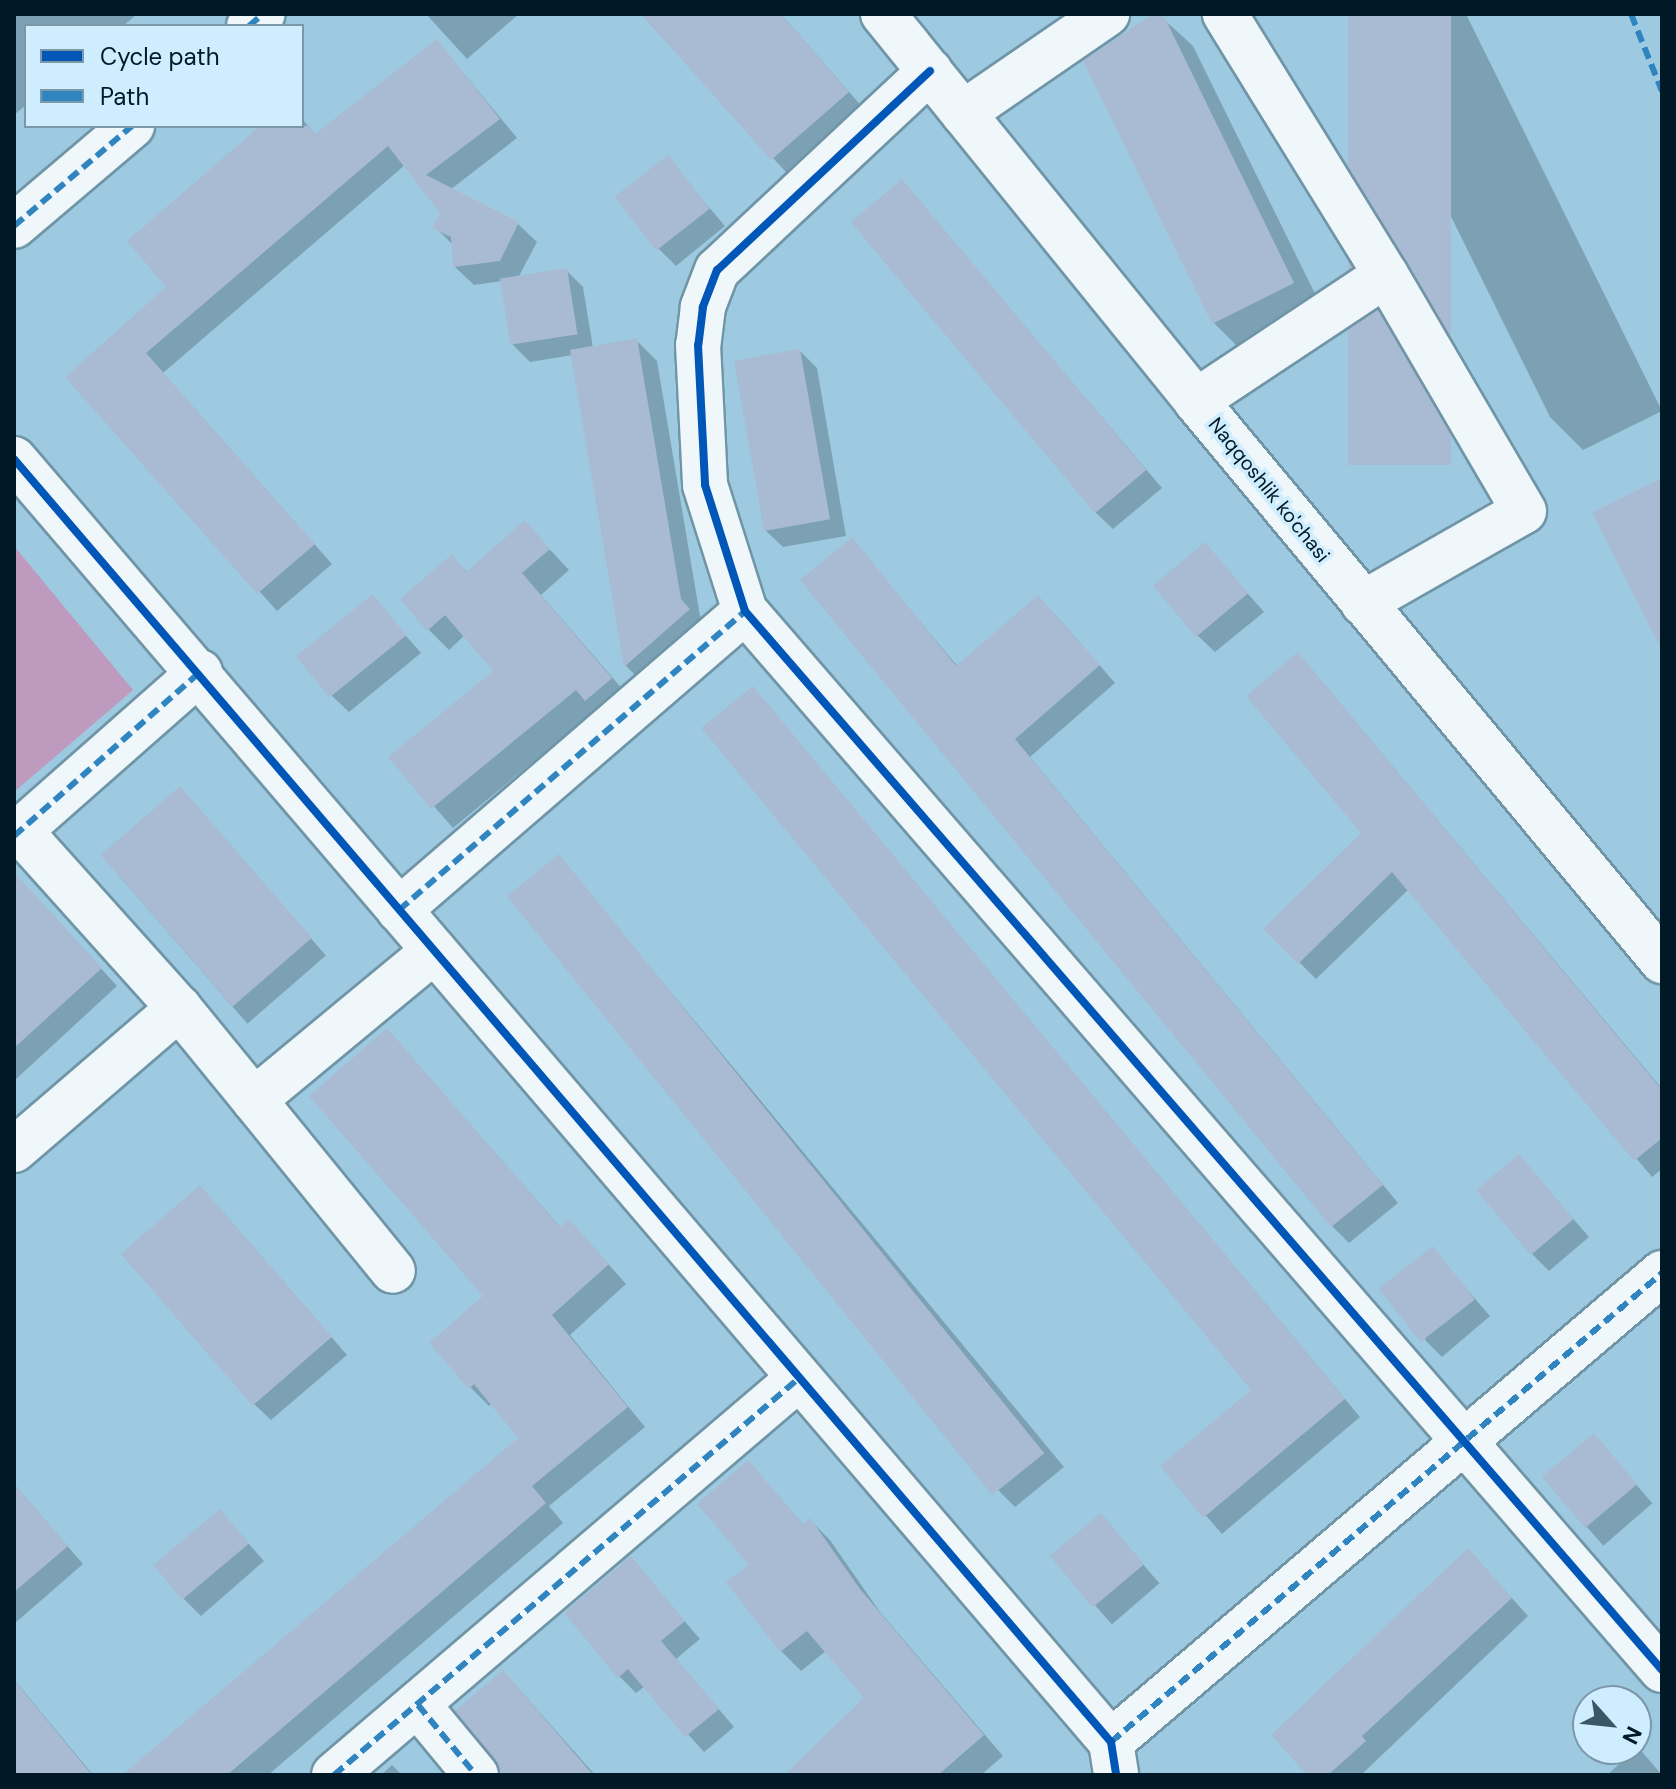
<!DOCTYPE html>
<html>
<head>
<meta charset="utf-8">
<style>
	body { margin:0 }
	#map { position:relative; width:1676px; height:1789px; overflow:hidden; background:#9dcae1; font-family:"DM Sans",sans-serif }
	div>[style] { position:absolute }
	.forest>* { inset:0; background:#bd9abe }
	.shadow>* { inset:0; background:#0003; transform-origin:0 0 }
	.building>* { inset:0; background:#a9bbd3; transform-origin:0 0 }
	.roads { filter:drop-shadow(2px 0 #6f95a7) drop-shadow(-2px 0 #6f95a7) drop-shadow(0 2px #6f95a7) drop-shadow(0 -2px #6f95a7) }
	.minor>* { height:44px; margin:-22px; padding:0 22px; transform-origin:22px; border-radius:22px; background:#f0f7fa }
	.quiet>* { height:6px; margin-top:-3px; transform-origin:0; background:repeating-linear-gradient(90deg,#3085c1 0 12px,transparent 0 18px) }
	.cycleway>* { height:8px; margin:-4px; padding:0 4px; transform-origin:4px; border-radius:4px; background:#0057b8 }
	span { translate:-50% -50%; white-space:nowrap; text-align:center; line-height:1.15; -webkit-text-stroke:7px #ceedff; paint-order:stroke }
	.street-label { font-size:20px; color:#011926 }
	.frame { position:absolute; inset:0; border:16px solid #011926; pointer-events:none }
	.legend { position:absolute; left:24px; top:24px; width:280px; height:104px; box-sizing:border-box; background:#ceedff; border:2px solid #7c98a8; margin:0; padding:10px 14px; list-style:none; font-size:24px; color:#011926 }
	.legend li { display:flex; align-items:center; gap:16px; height:40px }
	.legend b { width:40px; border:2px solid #7c98a8 }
	.north { position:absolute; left:1572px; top:1685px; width:80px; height:80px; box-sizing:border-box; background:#ceedff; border:2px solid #7c98a8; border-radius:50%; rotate:117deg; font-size:22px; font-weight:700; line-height:32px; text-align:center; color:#011926 }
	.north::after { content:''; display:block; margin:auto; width:28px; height:36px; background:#385767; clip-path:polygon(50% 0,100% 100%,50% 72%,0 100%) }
</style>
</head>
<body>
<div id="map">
	<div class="forest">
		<div style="clip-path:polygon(14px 546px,133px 690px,14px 792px)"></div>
	</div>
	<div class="shadow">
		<div style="clip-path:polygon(14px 14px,137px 14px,123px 26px,26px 26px,26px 105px,14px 115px)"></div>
		<div style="clip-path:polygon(426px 14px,519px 14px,467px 59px)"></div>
		<div style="clip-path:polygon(641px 14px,781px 14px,871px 117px,796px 183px)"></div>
		<div style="clip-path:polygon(1158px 14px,1193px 46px,1326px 316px,1247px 356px,1214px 323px,1085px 62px)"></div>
		<div style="clip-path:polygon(1351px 14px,1466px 14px,1662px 411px,1583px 450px,1550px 417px)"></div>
		<div style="clip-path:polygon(437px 41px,517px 138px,450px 190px,518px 224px,537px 242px,518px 278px,566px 270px,583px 287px,593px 348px,636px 340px,657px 361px,701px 622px,646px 686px,626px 666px,573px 355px,530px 362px,513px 345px,502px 281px,474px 285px,455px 267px,454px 246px,435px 227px,442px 213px,405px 165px,163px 373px,332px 564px,277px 611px,68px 377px,169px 287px,263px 126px,302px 126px,302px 119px,316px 135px)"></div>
		<div style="clip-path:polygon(667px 158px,725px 226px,676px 266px,659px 249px)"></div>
		<div style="clip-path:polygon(902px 182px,1162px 488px,1113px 529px,1096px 513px)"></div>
		<div style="clip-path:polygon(800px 351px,817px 368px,846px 536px,783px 547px,765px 530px)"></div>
		<div style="clip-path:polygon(525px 523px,569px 570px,541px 595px,631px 699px,607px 720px,597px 709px,453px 828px,391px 757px,496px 671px,465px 635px,449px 650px,428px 629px,451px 557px,468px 573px)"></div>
		<div style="clip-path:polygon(852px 540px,958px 667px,1055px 614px,1115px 683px,1030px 757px,1398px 1203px,1349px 1243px,1332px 1226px)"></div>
		<div style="clip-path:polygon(1205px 545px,1264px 612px,1215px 652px,1198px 636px)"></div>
		<div style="clip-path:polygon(372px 597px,421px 653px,349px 712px,332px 696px)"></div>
		<div style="clip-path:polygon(1314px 672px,1662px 1089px,1662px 1169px,1652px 1177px,1409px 889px,1316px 979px,1266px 929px,1364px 833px)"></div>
		<div style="clip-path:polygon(753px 688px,1360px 1417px,1222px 1534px,1163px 1466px,1254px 1390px)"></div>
		<div style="left:196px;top:806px;width:198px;height:104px;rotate:49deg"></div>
		<div style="clip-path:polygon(559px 857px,1064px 1467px,1015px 1507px,998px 1490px)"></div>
		<div style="clip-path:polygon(14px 911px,49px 911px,117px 986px,14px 1081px)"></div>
		<div style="clip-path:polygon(387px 1030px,562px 1229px,588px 1241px,626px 1284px,570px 1335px,645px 1427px,549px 1506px,563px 1523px,268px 1775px,124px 1775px,520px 1438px,492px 1403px,489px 1406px,470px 1387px,486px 1296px)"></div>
		<div style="clip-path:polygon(1519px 1156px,1589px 1237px,1549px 1271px,1532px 1254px)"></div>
		<div style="clip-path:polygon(217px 1205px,347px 1355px,271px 1420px,254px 1404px)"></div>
		<div style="clip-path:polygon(1432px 1249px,1490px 1316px,1442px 1357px,1425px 1340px)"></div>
		<div style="left:1594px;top:1436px;width:89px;height:65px;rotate:49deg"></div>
		<div style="clip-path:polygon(748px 1463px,804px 1525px,810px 1520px,830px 1540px,880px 1612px,1003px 1756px,981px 1775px,787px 1775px,867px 1698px,826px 1651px,801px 1671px,781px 1651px,752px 1565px)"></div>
		<div style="clip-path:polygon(14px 1484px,83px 1564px,14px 1624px)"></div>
		<div style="clip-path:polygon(220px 1511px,264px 1561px,201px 1616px,184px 1599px)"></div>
		<div style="left:1101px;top:1516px;width:89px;height:63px;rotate:49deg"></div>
		<div style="clip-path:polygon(631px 1559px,700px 1639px,676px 1659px,734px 1727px,704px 1752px,645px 1686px,636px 1693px,619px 1676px)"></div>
		<div style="clip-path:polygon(1485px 1568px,1528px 1616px,1361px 1775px,1309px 1775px)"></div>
		<div style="clip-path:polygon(14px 1680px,21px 1688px,93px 1775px,14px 1775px)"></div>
		<div style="clip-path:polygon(519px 1689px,595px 1775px,512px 1775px)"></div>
		<div style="clip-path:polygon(1638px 1747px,1662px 1775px,1607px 1775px)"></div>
		<div style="clip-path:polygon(392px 1765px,402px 1775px,381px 1775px)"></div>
	</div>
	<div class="building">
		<div style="clip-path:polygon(641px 14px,781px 14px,849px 92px,771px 160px)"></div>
		<div style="clip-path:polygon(1153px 14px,1163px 14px,1294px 283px,1212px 324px,1083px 61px)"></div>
		<div style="left:1348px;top:14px;width:103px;height:451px"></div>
		<div style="clip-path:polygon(437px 39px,500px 119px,426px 175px,519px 222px,500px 261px,453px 267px,451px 237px,432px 228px,440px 213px,388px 146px,146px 353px,315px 544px,257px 594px,65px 377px,166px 287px,127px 241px,260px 126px,308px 126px,315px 134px)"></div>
		<div style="left:668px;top:155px;width:68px;height:68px;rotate:52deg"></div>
		<div style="left:902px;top:179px;width:380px;height:67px;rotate:50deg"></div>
		<div style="left:567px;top:268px;width:67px;height:68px;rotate:81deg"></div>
		<div style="clip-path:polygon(637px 338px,681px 599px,690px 609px,624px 667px,570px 350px)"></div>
		<div style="left:800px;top:349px;width:173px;height:67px;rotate:80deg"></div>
		<div style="clip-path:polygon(1662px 478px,1662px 650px,1592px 513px)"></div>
		<div style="clip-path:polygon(525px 520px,550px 549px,522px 573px,612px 678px,585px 701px,576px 690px,431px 809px,388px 757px,493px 671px,445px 615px,427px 631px,400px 599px,452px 554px,466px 572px)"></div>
		<div style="clip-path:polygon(852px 537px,956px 666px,1038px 595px,1100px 665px,1015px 739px,1383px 1185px,1331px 1227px,800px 580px)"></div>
		<div style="left:1205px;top:542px;width:67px;height:68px;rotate:50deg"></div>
		<div style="left:373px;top:594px;width:53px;height:99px;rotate:51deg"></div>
		<div style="clip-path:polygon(1298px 652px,1662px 1090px,1662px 1138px,1634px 1161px,1392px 872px,1298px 964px,1263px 929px,1361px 833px,1246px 696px)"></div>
		<div style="clip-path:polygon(753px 686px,1345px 1399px,1203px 1518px,1160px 1466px,1251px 1390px,701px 728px)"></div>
		<div style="left:180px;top:786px;width:201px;height:105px;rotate:49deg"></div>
		<div style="left:559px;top:854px;width:771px;height:67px;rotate:51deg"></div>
		<div style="clip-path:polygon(14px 872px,102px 968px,14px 1048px)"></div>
		<div style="clip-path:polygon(387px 1028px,560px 1227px,569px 1219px,609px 1264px,552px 1315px,628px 1407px,532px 1486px,546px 1503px,227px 1775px,122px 1775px,518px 1438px,474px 1384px,469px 1389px,429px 1343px,483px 1296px,309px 1096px)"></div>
		<div style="left:1519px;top:1154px;width:85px;height:56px;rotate:50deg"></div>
		<div style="left:200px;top:1185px;width:201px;height:105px;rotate:49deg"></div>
		<div style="left:1433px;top:1246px;width:68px;height:69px;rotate:52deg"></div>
		<div style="left:1594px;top:1433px;width:67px;height:68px;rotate:50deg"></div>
		<div style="clip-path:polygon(748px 1460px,803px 1524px,810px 1518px,860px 1589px,984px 1735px,938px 1775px,784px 1775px,864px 1698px,807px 1631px,780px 1652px,726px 1582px,749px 1565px,697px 1504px)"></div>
		<div style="clip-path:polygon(14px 1484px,68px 1546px,14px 1592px)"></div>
		<div style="left:220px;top:1509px;width:45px;height:87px;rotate:50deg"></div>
		<div style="left:1101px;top:1513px;width:67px;height:67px;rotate:50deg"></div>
		<div style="clip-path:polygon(1468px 1548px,1512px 1598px,1362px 1736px,1366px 1741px,1328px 1775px,1307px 1775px,1271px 1735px)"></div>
		<div style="clip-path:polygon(631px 1556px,685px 1621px,661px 1641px,719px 1709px,685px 1737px,628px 1669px,618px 1678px,564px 1613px)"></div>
		<div style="clip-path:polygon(503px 1670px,593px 1775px,504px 1775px,500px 1771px,455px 1711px)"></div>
		<div style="clip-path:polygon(14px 1680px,92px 1775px,14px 1775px)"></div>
	</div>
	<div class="roads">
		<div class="minor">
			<div style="left:883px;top:14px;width:498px;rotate:51deg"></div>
			<div style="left:1196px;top:401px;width:729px;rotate:50.23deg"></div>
			<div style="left:249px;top:26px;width:18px;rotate:-41deg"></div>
			<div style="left:930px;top:71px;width:291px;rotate:136.9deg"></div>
			<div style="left:717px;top:270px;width:40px;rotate:111deg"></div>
			<div style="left:703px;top:307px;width:38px;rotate:97deg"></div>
			<div style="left:698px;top:345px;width:140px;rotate:87.1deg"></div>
			<div style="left:705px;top:485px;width:132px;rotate:72.4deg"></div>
			<div style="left:745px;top:611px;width:1401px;rotate:49.11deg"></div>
			<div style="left:963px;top:113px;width:175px;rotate:-34.5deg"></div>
			<div style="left:14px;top:226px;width:155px;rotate:-40.3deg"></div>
			<div style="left:1196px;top:401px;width:228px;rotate:-33.6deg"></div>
			<div style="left:1386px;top:275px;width:307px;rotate:-121.7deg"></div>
			<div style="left:14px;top:459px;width:1688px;rotate:49.47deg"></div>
			<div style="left:1111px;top:1742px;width:33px;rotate:81deg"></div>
			<div style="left:1363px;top:603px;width:185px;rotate:-29.7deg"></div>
			<div style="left:1524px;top:511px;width:273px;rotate:-120.3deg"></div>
			<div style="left:20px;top:831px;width:238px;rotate:48.1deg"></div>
			<div style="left:14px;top:836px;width:248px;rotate:-41.4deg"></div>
			<div style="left:399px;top:910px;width:457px;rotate:-40.8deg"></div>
			<div style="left:254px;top:1100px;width:220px;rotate:50.9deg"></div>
			<div style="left:14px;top:1150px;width:218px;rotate:-40.7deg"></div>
			<div style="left:179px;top:1008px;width:119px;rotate:50.8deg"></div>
			<div style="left:254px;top:1100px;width:234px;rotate:-39.6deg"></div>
			<div style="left:418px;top:1705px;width:91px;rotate:50.4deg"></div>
			<div style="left:1111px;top:1742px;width:724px;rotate:-40.4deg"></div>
			<div style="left:334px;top:1775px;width:610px;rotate:-40.48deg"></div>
		</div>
	</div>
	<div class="quiet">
		<div style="left:1631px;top:14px;width:83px;rotate:68.1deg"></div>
		<div style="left:249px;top:26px;width:18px;rotate:-41deg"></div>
		<div style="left:14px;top:226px;width:155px;rotate:-40.3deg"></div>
		<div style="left:14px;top:836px;width:248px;rotate:-41.4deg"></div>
		<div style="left:399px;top:910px;width:457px;rotate:-40.8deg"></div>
		<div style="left:418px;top:1705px;width:91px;rotate:50.4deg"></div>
		<div style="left:1111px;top:1742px;width:724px;rotate:-40.4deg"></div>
		<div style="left:334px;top:1775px;width:610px;rotate:-40.48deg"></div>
	</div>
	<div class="cycleway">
		<div style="left:930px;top:71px;width:291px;rotate:136.9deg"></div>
		<div style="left:717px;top:270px;width:40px;rotate:111deg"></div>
		<div style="left:703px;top:307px;width:38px;rotate:97deg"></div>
		<div style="left:698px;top:345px;width:140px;rotate:87.1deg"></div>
		<div style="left:705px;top:485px;width:132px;rotate:72.4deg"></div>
		<div style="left:745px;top:611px;width:1401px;rotate:49.11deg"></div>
		<div style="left:14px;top:459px;width:1688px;rotate:49.47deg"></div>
		<div style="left:1111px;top:1742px;width:33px;rotate:81deg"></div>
	</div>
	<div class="street-label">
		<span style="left:1269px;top:490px;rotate:51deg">Naqqoshlik ko'chasi</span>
	</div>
	<div class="frame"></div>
	<ul class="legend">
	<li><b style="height:10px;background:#0057b8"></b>Cycle path</li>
	<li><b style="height:10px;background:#3085c1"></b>Path</li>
	</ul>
	<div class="north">N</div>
</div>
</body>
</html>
